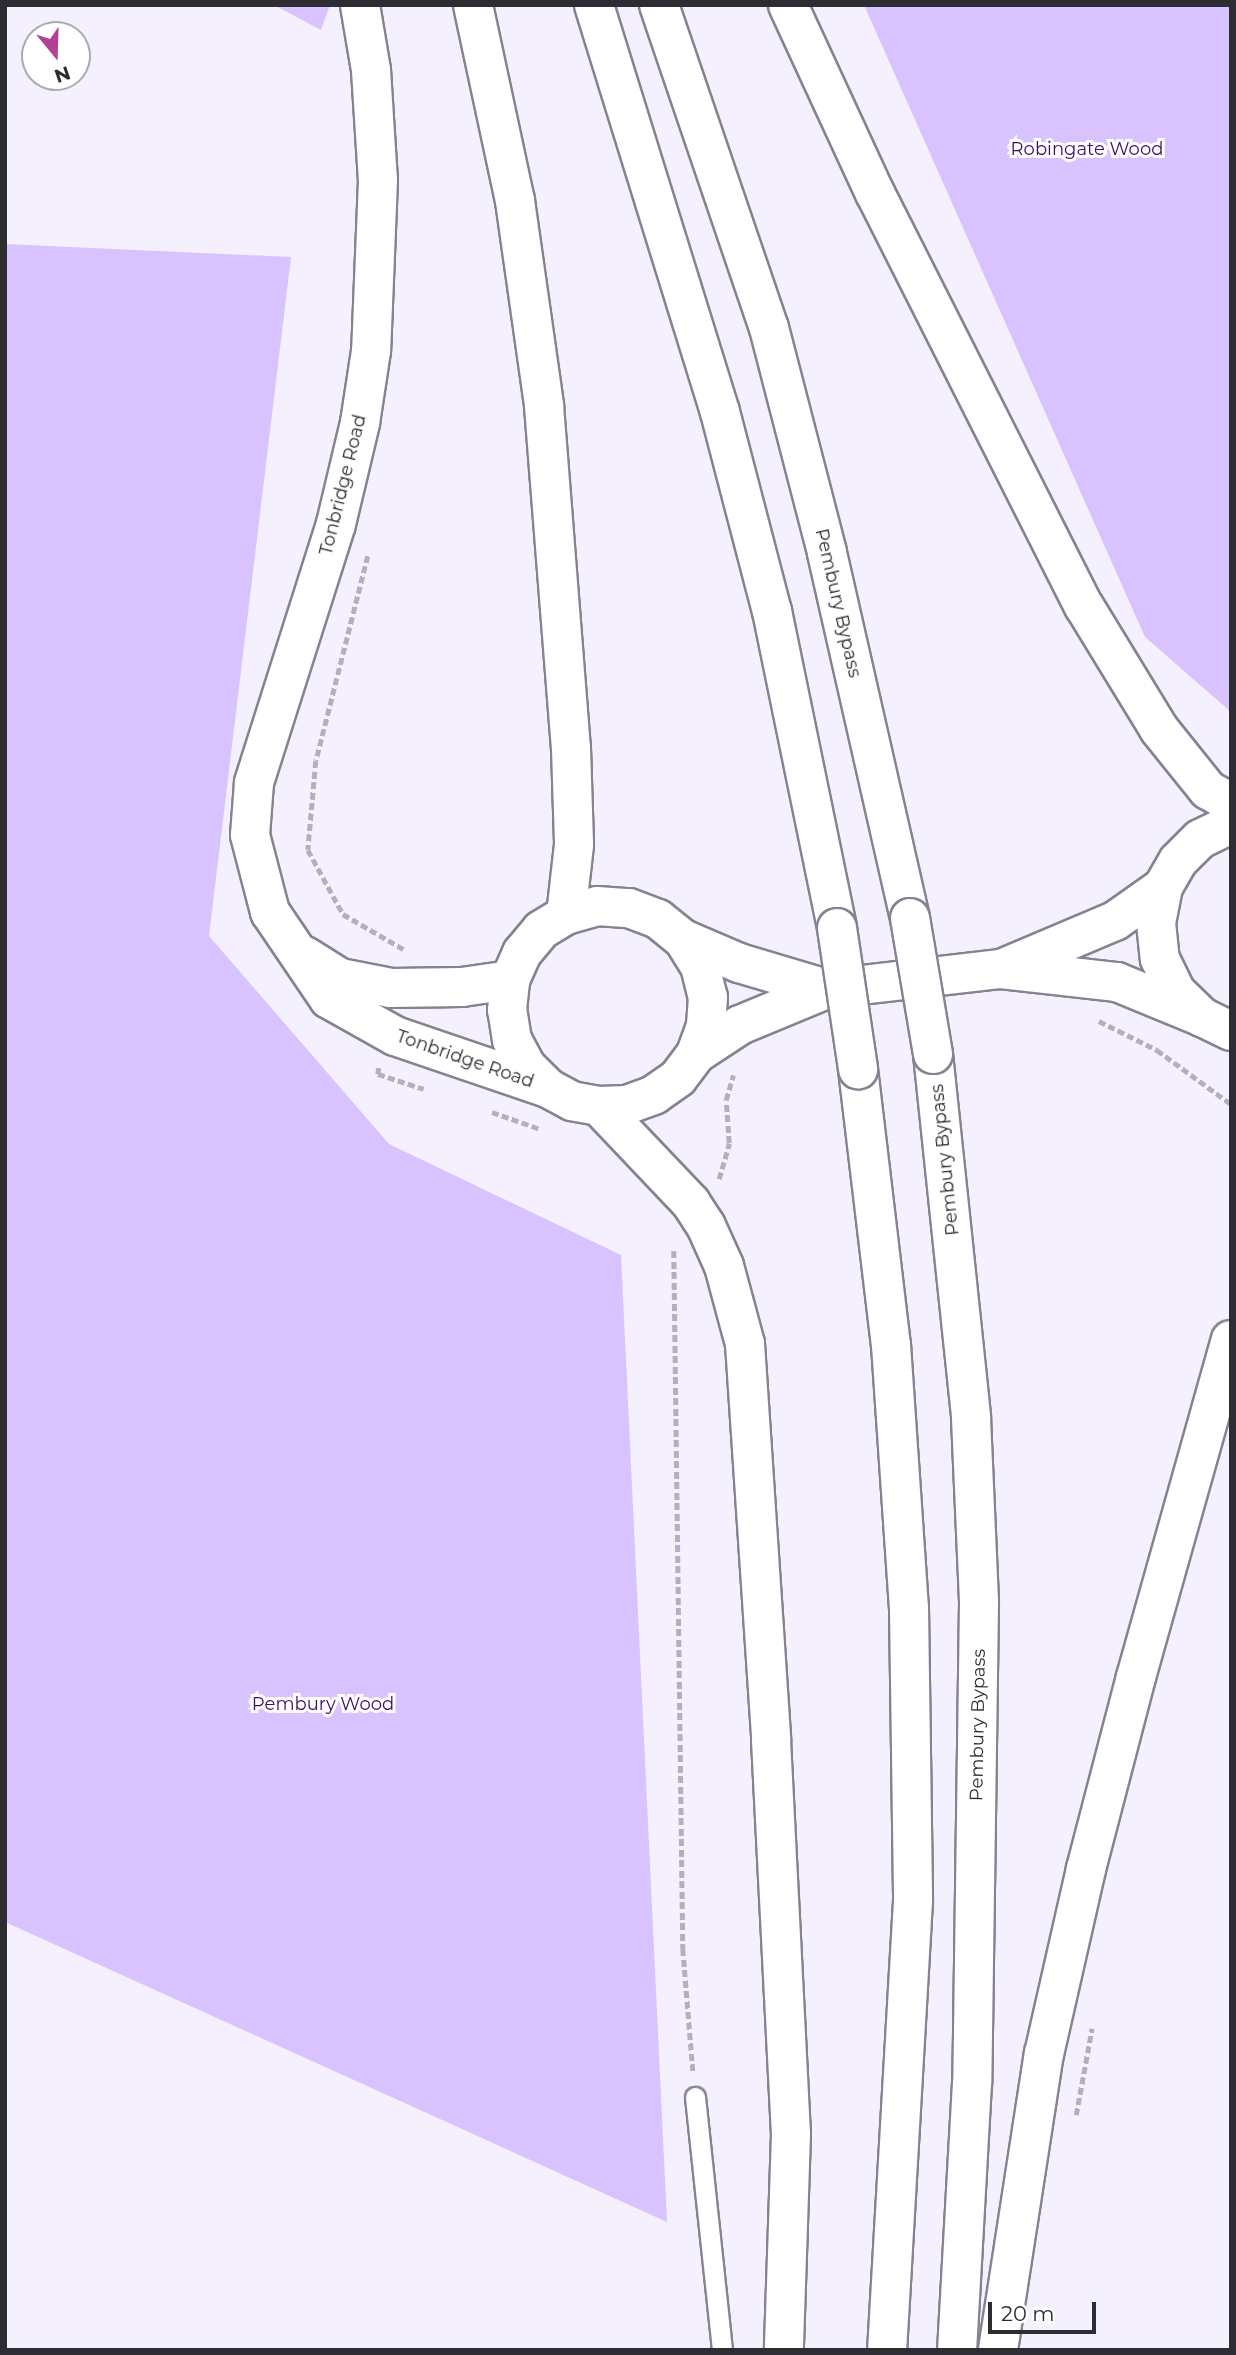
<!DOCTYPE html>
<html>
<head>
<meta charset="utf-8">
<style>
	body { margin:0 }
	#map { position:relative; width:1236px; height:2355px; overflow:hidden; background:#f5f0fe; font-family:Montserrat,sans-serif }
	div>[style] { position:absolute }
	.green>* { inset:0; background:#d8c3ff }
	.path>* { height:4.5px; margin-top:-2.25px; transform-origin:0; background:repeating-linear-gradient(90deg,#b3afbb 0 7px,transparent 0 10.5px) }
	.roads { filter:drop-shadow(2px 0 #878291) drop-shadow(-2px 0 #878291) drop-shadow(0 2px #878291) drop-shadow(0 -2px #878291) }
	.service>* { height:19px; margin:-9.5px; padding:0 9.5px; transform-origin:9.5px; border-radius:9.5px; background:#fff }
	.tertiary>* { height:38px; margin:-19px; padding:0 19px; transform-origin:19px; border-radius:19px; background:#fff }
	.trunk>* { height:38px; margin:-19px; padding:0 19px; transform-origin:19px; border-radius:19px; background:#fff }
	.bridges { filter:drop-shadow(2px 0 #878291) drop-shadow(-2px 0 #878291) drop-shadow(0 2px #878291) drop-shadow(0 -2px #878291) }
	.trunk-bridge>* { height:38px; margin:-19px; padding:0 19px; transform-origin:19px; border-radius:19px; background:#fff }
	span { translate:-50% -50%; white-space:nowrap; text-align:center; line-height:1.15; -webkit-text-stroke:6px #fff; paint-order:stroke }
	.park-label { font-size:18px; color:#3e0f6a }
	.street-label { font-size:18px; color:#2e2c33 }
	.frame { position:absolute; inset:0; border:7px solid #2e2c33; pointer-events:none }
	.north { position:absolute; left:21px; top:21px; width:70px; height:70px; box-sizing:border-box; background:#fff; border:2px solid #ababad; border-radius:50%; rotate:161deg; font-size:19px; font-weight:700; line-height:28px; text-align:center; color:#2e2c33 }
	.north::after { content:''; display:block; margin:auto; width:24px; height:32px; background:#b33f97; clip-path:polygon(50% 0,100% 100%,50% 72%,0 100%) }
	.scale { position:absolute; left:988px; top:2302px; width:108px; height:32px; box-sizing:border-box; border:4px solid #2e2c33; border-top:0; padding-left:9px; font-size:21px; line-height:24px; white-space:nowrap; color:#2e2c33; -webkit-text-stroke:5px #fff; paint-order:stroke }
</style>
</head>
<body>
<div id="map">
	<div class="green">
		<div style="clip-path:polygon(274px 5px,330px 5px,321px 30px)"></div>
		<div style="clip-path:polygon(864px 5px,1231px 5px,1231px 712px,1145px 637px)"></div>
		<div style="clip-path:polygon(5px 244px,291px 257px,209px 936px,389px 1144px,621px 1255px,667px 2222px,5px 1922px)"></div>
	</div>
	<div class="path">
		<div style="left:368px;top:556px;width:211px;rotate:104.2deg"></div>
		<div style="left:316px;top:761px;width:89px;rotate:95.1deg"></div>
		<div style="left:308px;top:850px;width:73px;rotate:61.3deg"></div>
		<div style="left:343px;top:914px;width:72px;rotate:30.1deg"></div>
		<div style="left:1099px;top:1021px;width:65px;rotate:26.6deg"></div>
		<div style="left:1157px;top:1050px;width:92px;rotate:36.1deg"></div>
		<div style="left:379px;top:1068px;width:6px;rotate:99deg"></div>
		<div style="left:378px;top:1074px;width:48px;rotate:18.1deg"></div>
		<div style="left:492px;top:1112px;width:51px;rotate:19.5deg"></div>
		<div style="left:719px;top:1179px;width:37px;rotate:-74deg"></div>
		<div style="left:729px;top:1143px;width:43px;rotate:-94deg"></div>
		<div style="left:726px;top:1100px;width:26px;rotate:-74deg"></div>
		<div style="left:674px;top:1251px;width:698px;rotate:89.26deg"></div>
		<div style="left:683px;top:1949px;width:122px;rotate:85.3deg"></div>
		<div style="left:1076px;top:2115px;width:88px;rotate:-79.6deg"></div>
	</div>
	<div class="roads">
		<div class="service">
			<div style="left:695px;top:2097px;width:254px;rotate:83.9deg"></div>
		</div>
		<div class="tertiary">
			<div style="left:360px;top:5px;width:66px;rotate:80.4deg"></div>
			<div style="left:371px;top:70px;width:110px;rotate:86.4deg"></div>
			<div style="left:378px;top:180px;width:171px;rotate:92.3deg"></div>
			<div style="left:371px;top:351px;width:73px;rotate:98.7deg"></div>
			<div style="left:360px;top:423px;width:104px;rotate:103.4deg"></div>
			<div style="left:336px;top:524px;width:272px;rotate:107.6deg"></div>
			<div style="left:254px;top:783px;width:52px;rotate:94.4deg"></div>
			<div style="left:250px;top:835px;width:80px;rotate:75.4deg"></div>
			<div style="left:270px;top:912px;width:105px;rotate:55.9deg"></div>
			<div style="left:329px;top:999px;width:76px;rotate:29.3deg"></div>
			<div style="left:395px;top:1036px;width:162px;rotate:18.8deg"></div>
			<div style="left:1231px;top:824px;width:34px;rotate:154deg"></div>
			<div style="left:1200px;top:839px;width:31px;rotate:135deg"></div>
			<div style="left:1178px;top:861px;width:30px;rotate:120deg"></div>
			<div style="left:1163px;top:887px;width:37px;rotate:101deg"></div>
			<div style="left:1156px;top:923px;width:36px;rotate:84deg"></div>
			<div style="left:1160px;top:959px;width:37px;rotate:64deg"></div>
			<div style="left:1176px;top:992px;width:36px;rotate:44deg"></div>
			<div style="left:1202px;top:1017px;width:32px;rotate:26deg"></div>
			<div style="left:683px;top:939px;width:32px;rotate:58deg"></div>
			<div style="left:700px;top:966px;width:32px;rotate:76deg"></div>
			<div style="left:708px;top:997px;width:29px;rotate:94deg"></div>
			<div style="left:706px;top:1026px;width:30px;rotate:110deg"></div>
			<div style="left:696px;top:1054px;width:30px;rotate:127deg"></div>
			<div style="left:678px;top:1078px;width:29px;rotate:145deg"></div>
			<div style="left:654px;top:1095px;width:30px;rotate:160deg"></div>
			<div style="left:626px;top:1105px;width:27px;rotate:178deg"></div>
			<div style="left:599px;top:1106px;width:27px;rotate:-170deg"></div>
			<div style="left:572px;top:1101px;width:27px;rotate:-152deg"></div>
			<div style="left:548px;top:1088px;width:31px;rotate:-135deg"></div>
			<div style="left:526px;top:1066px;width:30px;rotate:-118deg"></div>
			<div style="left:512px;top:1040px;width:30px;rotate:-99deg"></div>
			<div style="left:507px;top:1010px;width:30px;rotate:-84deg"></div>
			<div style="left:510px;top:980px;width:30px;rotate:-66deg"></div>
			<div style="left:522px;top:953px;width:30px;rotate:-50deg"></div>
			<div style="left:541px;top:930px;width:29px;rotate:-31deg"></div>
			<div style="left:566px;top:915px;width:32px;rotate:-16deg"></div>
			<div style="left:597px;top:906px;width:32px;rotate:4deg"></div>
			<div style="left:629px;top:908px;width:31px;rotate:21deg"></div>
			<div style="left:658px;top:919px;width:32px;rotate:39deg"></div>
			<div style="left:683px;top:939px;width:61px;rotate:23.2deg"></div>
			<div style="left:739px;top:963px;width:92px;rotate:16.5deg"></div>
			<div style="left:305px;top:956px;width:41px;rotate:32.2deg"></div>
			<div style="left:340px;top:978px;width:52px;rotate:11.1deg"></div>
			<div style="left:391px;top:988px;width:71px;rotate:-0.8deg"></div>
			<div style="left:462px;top:987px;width:49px;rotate:-8.3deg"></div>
			<div style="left:1006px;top:967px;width:118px;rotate:-22.9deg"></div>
			<div style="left:1115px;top:921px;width:59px;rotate:-35.3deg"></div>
			<div style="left:696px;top:1054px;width:53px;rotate:-33.4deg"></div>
			<div style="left:740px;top:1025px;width:94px;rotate:-22.5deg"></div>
			<div style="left:827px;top:989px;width:175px;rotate:-6.6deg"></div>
			<div style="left:1001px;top:969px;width:117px;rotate:6.4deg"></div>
			<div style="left:1117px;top:982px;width:92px;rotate:22.4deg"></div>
		</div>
		<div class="trunk">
			<div style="left:473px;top:5px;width:200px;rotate:77.9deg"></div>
			<div style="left:515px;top:201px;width:207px;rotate:81.9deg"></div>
			<div style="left:544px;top:406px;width:343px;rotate:85.5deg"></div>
			<div style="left:571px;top:748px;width:97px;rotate:88.2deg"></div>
			<div style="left:574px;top:845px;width:70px;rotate:96.5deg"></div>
			<div style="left:594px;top:5px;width:426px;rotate:72.8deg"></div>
			<div style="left:720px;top:412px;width:206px;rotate:75.4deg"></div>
			<div style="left:772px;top:611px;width:324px;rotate:78.4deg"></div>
			<div style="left:659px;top:5px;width:341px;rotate:71.2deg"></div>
			<div style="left:769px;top:328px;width:232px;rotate:75.5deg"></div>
			<div style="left:827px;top:553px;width:374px;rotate:77.2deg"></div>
			<div style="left:788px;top:5px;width:207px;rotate:65.2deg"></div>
			<div style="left:875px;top:193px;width:463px;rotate:63.2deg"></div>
			<div style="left:1084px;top:606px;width:144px;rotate:58.6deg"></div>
			<div style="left:1159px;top:729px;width:78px;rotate:51.2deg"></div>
			<div style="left:1208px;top:790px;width:26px;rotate:29deg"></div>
			<div style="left:933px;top:1054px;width:366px;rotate:84deg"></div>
			<div style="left:971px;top:1418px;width:185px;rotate:87.5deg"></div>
			<div style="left:979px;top:1603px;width:480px;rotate:90.8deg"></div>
			<div style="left:972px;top:2083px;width:267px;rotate:93.2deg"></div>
			<div style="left:858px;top:1069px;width:278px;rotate:83.2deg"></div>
			<div style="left:891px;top:1345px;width:264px;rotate:86.1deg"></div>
			<div style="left:909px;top:1608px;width:293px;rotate:89.2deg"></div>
			<div style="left:913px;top:1901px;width:450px;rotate:93.3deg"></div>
			<div style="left:599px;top:1106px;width:134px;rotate:46.5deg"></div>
			<div style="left:691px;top:1203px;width:27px;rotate:57deg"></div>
			<div style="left:706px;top:1226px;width:44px;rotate:65.8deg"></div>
			<div style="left:724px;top:1266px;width:81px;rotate:74.9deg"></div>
			<div style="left:745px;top:1344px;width:397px;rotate:86.2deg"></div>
			<div style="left:771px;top:1740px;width:395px;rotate:87.1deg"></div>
			<div style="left:791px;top:2134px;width:216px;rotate:91.9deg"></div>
			<div style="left:998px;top:2350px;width:300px;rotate:-81.2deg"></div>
			<div style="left:1044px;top:2054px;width:190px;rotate:-77.2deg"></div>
			<div style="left:1086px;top:1869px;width:198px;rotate:-75.4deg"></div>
			<div style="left:1136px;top:1677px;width:350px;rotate:-74.3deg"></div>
		</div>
	</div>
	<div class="bridges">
		<div class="trunk-bridge">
			<div style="left:910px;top:918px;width:138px;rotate:80.4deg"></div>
			<div style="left:837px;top:928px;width:143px;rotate:81.5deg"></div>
		</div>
	</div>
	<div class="park-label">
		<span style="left:1087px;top:149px">Robingate Wood</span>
		<span style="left:323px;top:1704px">Pembury Wood</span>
	</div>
	<div class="street-label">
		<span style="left:343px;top:485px;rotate:-76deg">Tonbridge Road</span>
		<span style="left:838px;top:603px;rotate:77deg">Pembury Bypass</span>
		<span style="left:465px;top:1059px;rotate:19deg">Tonbridge Road</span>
		<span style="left:945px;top:1160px;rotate:-96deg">Pembury Bypass</span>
		<span style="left:978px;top:1725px;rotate:-89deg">Pembury Bypass</span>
	</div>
	<div class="frame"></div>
	<div class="north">N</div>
	<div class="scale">20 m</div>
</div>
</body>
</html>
